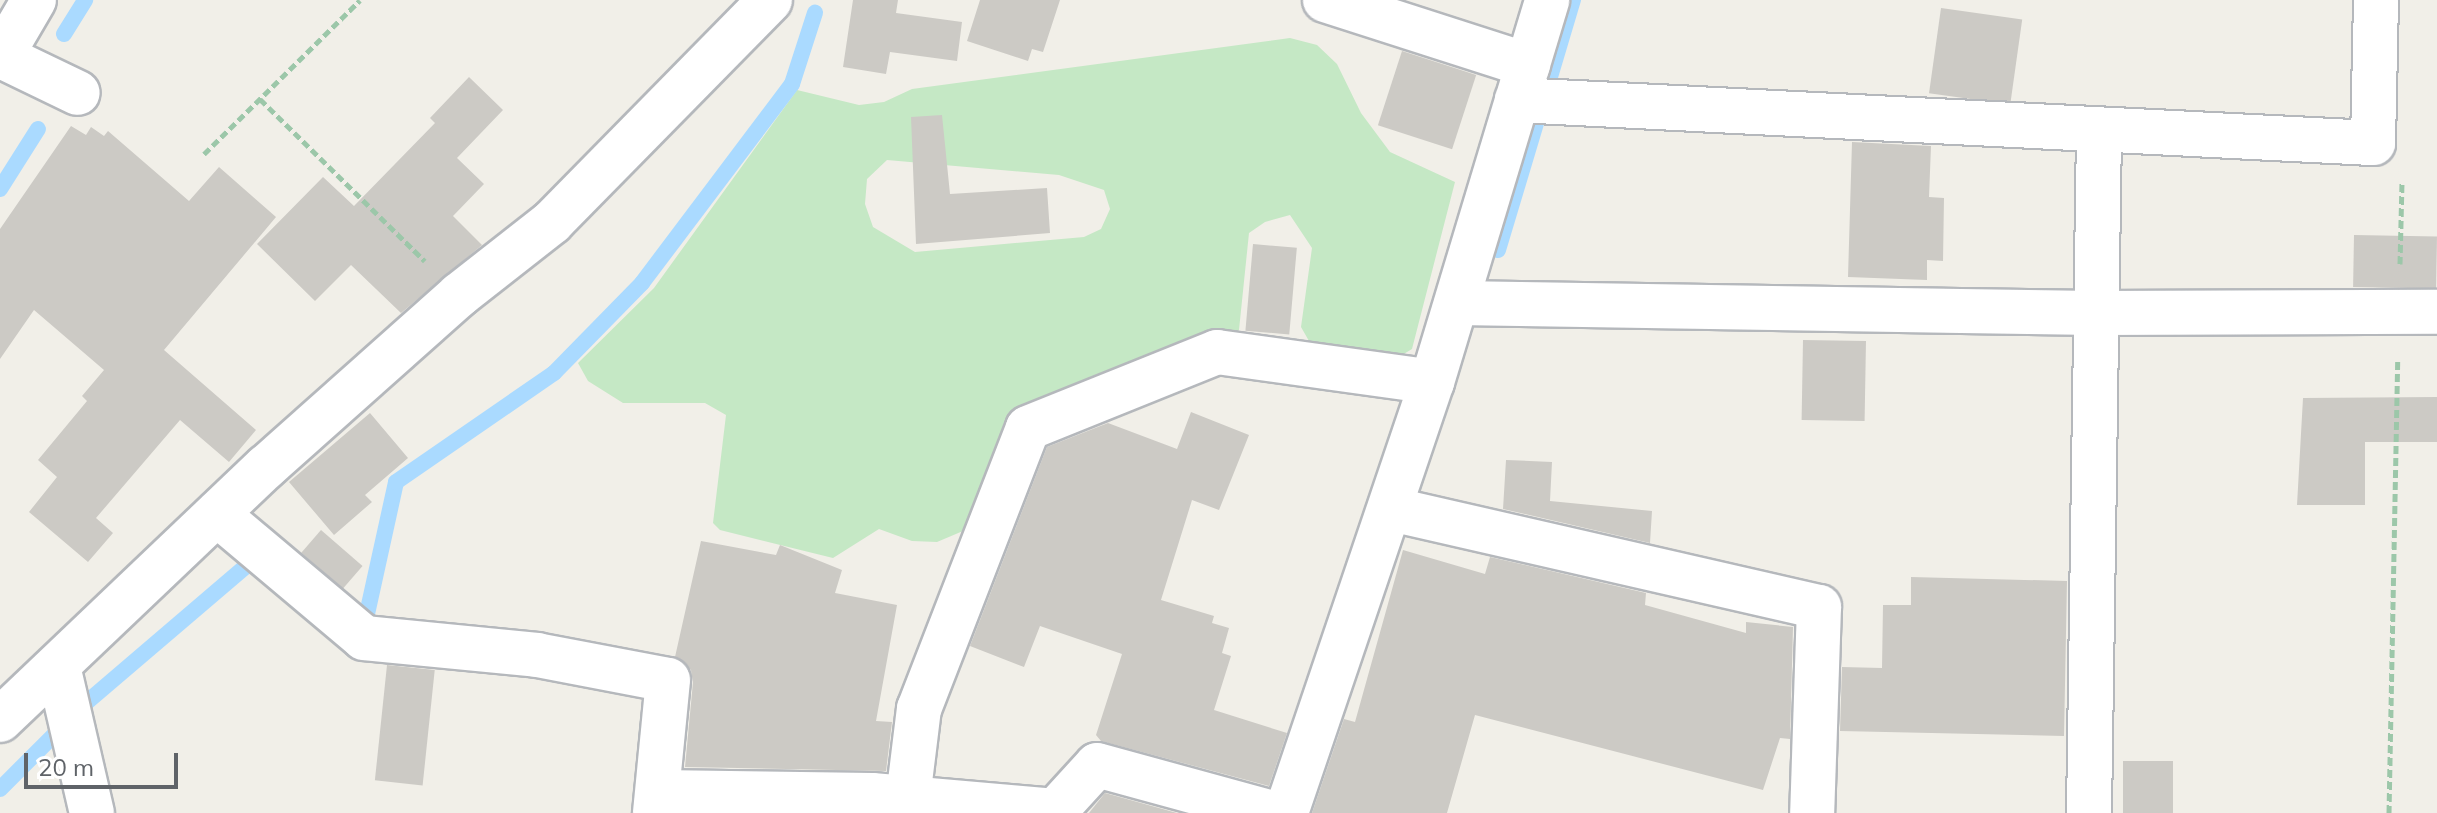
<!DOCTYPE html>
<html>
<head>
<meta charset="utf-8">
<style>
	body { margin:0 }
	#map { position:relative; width:2437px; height:813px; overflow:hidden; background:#f1efe8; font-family:Mulish,sans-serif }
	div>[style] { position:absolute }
	.green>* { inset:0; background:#c5e8c5 }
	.stream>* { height:16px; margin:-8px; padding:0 8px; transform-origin:8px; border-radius:8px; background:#aadaff }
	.building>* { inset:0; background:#cccac5; transform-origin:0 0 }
	.path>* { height:5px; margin-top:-2.5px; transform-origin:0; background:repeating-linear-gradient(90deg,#9cc7a9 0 8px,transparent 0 12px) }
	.roads { filter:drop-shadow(2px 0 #b5b8bc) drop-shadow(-2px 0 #b5b8bc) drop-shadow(0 2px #b5b8bc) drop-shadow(0 -2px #b5b8bc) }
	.minor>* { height:44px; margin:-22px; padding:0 22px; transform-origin:22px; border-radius:22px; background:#fff }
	span { translate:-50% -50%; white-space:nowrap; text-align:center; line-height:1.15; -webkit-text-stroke:8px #fff; paint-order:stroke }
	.scale { position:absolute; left:24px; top:753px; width:154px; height:36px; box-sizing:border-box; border:4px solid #5f6368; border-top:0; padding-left:10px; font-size:24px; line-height:28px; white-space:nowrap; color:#5f6368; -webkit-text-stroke:6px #fff; paint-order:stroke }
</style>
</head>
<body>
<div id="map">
	<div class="green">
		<div style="clip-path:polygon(evenodd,1290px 38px,1317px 45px,1337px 64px,1361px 113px,1390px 152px,1455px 182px,1412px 349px,1397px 358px,1309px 341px,1301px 327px,1312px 248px,1290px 215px,1265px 222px,1249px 233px,1239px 330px,1233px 336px,1039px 403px,974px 521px,963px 531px,937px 542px,912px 541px,879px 529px,833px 558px,720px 530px,713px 523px,726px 415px,705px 403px,623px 403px,588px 381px,578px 363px,654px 288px,797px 90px,859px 105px,884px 102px,912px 89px,1290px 38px,887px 160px,1059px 175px,1104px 190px,1110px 209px,1101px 229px,1084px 237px,915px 252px,873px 227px,865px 204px,867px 179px,887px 160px)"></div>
	</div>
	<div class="stream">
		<div style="left:64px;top:34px;width:40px;rotate:-58deg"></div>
		<div style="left:1547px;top:87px;width:91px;rotate:-73.4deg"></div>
		<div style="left:0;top:189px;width:71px;rotate:-57.7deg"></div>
		<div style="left:1498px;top:250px;width:143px;rotate:-73.3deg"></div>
		<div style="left:348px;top:611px;width:19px;rotate:9deg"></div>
		<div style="left:367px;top:614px;width:135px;rotate:-77.6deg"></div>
		<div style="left:396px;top:482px;width:192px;rotate:-34.6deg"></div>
		<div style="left:554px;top:373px;width:126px;rotate:-45.6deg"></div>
		<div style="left:642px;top:283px;width:249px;rotate:-53deg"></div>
		<div style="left:792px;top:84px;width:75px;rotate:-72.1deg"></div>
		<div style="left:80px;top:708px;width:218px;rotate:-40.5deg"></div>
		<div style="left:0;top:789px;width:78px;rotate:-45deg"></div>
	</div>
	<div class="building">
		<div style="clip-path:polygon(853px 0,898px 0,896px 13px,962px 22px,957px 61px,890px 52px,886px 74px,843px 67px)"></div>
		<div style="clip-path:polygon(980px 0,1060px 0,1043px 52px,1032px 49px,1028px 61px,967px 41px)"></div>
		<div style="left:1941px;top:8px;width:82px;height:86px;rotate:8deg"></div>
		<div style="left:1402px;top:51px;width:78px;height:78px;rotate:18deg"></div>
		<div style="clip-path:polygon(469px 77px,503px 110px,457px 158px,484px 184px,453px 216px,482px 245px,401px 313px,351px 265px,315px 301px,257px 244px,323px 177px,354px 206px,435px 123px,430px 118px)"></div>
		<div style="clip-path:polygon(942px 115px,950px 194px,1047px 188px,1050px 233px,916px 244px,911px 117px)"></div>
		<div style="clip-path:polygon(71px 126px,86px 135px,91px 127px,104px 136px,108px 131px,189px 201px,219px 167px,276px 217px,164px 350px,256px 430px,229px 462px,180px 420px,96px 518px,113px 533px,88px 562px,29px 512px,57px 477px,38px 460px,87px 401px,82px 396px,104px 370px,34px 310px,0 359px,0 229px)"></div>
		<div style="clip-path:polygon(1852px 142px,1931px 146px,1929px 197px,1944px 198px,1943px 261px,1927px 260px,1927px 280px,1848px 277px)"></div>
		<div style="left:2354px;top:235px;width:83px;height:52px;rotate:1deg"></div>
		<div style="left:1253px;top:244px;width:44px;height:87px;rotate:5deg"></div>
		<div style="left:1803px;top:340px;width:63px;height:80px;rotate:1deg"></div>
		<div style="clip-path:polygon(2437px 397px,2437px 442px,2365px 442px,2365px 505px,2297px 505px,2303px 398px)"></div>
		<div style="clip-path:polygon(1191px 412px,1249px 435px,1219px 510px,1192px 500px,1161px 600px,1214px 616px,1212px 623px,1229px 628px,1222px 653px,1231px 656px,1214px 710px,1287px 733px,1269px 786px,1101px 741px,1096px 735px,1122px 654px,1040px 626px,1024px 667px,970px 646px,1047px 447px,1108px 423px,1177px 449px)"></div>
		<div style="clip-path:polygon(370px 413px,408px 458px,365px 495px,372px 502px,334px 535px,289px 482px)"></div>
		<div style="clip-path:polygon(1506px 460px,1552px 462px,1550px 501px,1652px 511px,1650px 543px,1503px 509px)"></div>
		<div style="left:321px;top:530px;width:55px;height:30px;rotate:41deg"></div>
		<div style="clip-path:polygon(701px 541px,776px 555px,780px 545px,842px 570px,835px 593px,897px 605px,876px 721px,892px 722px,886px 771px,685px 767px,693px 682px,691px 670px,675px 657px)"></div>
		<div style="clip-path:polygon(1403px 550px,1485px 574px,1490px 557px,1646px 593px,1645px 605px,1746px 633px,1746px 622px,1793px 627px,1790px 739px,1780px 738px,1763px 790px,1475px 715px,1447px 813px,1312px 813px,1344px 719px,1355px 722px)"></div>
		<div style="clip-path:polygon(1911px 577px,2067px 581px,2064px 736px,1840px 731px,1842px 667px,1882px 668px,1883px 605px,1911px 605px)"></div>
		<div style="left:387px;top:665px;width:48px;height:116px;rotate:6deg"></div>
		<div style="left:2123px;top:761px;width:50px;height:52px"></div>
		<div style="clip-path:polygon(1105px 793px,1177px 813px,1089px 813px)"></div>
	</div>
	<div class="path">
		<div style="left:260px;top:99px;width:231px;rotate:44.5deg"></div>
		<div style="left:204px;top:154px;width:219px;rotate:-44.6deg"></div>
		<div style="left:2400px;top:264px;width:82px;rotate:-88.6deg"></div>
		<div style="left:2389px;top:813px;width:455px;rotate:-88.9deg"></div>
	</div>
	<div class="roads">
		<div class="minor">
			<div style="left:1325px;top:0;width:213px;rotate:17.8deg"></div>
			<div style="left:1px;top:56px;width:85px;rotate:25.7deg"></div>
			<div style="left:0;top:58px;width:67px;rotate:-59.6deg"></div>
			<div style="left:1517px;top:100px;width:857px;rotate:2.88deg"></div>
			<div style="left:2373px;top:143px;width:143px;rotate:-88.8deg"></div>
			<div style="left:1457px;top:303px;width:639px;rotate:0.9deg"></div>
			<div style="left:2096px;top:313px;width:341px;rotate:-0.2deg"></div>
			<div style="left:1391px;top:509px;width:439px;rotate:12.9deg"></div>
			<div style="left:1819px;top:607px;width:206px;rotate:91.9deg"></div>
			<div style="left:217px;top:514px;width:192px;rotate:40.1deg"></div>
			<div style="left:364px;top:638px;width:174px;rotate:5.6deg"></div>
			<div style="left:537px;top:655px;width:133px;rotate:10.8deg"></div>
			<div style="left:668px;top:680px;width:134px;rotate:95.6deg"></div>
			<div style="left:58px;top:666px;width:151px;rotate:77deg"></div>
			<div style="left:0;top:720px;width:367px;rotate:-43.6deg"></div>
			<div style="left:266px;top:467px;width:259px;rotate:-41.7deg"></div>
			<div style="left:459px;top:295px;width:118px;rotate:-38.1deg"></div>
			<div style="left:552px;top:222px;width:311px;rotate:-45.5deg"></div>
			<div style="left:658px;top:792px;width:214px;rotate:0.8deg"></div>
			<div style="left:872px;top:795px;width:184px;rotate:5deg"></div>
			<div style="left:1055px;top:811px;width:62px;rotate:-47.6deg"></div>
			<div style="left:1097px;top:765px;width:181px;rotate:15.3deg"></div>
			<div style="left:908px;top:798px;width:90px;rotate:-83deg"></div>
			<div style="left:919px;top:709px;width:301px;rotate:-68.8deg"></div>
			<div style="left:1028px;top:428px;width:204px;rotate:-21.9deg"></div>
			<div style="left:1217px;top:352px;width:217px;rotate:7.9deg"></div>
			<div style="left:1286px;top:813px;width:455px;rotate:-71.3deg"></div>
			<div style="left:1432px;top:382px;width:399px;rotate:-73.2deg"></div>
			<div style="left:2089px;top:813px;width:683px;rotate:-89.16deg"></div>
		</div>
	</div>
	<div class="scale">20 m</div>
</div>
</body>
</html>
